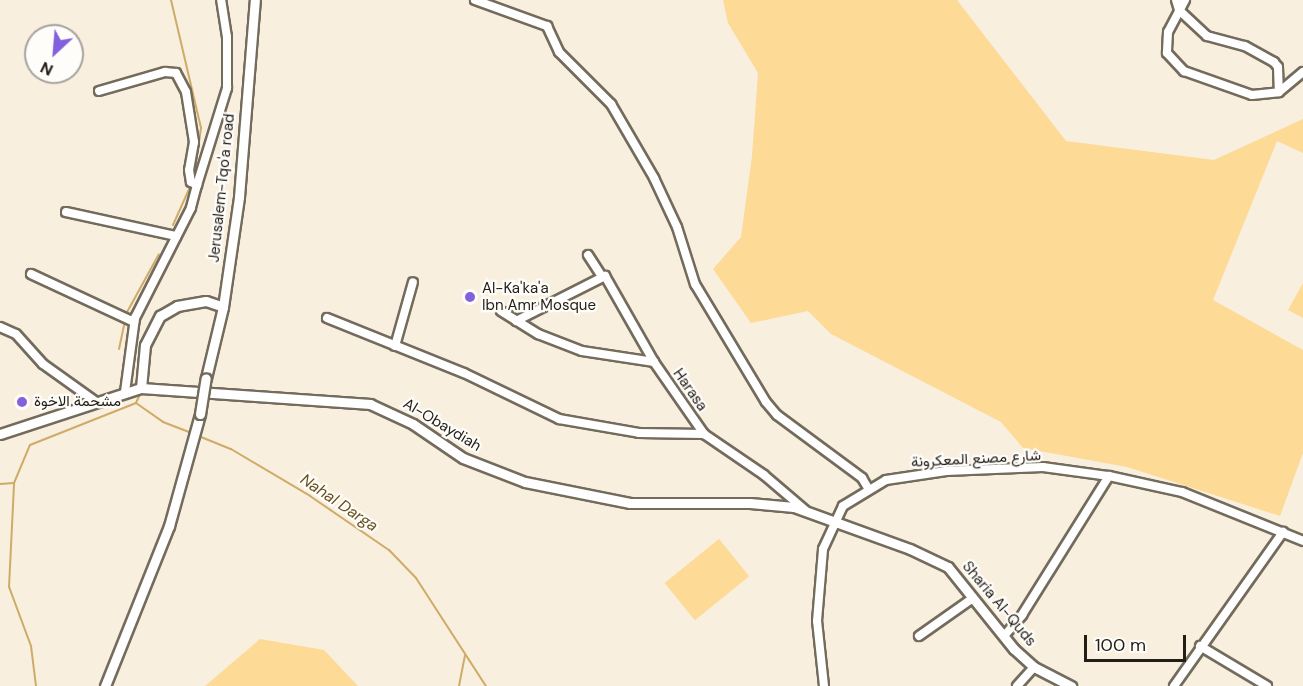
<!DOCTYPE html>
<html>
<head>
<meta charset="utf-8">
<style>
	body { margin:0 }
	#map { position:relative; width:1303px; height:686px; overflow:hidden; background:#f8efde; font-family:"DM Sans",Vazirmatn,sans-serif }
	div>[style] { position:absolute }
	.green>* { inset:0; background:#fdda95; transform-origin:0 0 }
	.stream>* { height:2px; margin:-1px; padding:0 1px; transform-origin:1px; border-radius:1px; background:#ceab68 }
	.roads { filter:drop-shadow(2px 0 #736b5c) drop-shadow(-2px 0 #736b5c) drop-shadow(0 2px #736b5c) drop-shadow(0 -2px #736b5c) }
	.minor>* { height:8px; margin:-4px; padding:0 4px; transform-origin:4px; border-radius:4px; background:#fff }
	.major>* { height:9px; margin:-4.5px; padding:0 4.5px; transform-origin:4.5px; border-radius:4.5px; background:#fff }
	.bridges { filter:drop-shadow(2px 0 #736b5c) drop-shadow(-2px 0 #736b5c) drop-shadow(0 2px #736b5c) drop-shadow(0 -2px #736b5c) }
	.major-bridge>* { height:9px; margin:-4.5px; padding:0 4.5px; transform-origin:4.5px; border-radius:4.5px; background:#fff }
	.dots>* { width:16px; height:16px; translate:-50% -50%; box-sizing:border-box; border:3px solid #fffdfa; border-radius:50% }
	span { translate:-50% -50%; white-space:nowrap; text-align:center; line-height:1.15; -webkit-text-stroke:4.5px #fffdfa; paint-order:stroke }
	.street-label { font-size:15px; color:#211d17 }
	.poi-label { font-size:15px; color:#211d17 }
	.left { translate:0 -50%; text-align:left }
	.water-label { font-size:16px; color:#6a521f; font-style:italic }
	.north { position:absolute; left:24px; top:24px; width:60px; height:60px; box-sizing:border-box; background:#fffdfa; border:2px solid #a6a39f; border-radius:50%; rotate:206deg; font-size:16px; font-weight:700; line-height:24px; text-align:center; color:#211d17 }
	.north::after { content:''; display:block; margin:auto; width:21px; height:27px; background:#8461dc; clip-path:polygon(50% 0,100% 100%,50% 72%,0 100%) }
	.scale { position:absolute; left:1084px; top:635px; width:102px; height:27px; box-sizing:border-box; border:3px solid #211d17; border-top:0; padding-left:8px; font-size:18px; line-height:21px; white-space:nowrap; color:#211d17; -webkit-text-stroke:4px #fffdfa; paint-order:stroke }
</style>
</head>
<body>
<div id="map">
	<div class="green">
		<div style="clip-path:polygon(723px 0,957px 0,1066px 141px,1214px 160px,1303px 119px,1303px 153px,1277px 141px,1213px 300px,1303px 350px,1303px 453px,1280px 516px,1127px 467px,1023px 448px,1001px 422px,831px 334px,808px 311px,751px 323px,713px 269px,741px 237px,752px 156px,758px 73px,728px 23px)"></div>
		<div style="clip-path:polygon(1303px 283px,1303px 318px,1288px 310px)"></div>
		<div style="left:719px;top:539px;width:48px;height:70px;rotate:51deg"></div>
		<div style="clip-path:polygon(260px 639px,324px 650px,358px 686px,205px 686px)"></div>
	</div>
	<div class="stream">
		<div style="left:171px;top:0;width:131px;rotate:76.8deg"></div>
		<div style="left:201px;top:128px;width:49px;rotate:98.3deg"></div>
		<div style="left:173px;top:225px;width:42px;rotate:-65.9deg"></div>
		<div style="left:126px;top:314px;width:68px;rotate:-61.2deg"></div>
		<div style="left:119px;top:349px;width:29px;rotate:-78deg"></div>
		<div style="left:140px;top:394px;width:10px;rotate:114deg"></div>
		<div style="left:136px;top:403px;width:33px;rotate:35deg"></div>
		<div style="left:163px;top:422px;width:30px;rotate:21deg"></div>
		<div style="left:196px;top:435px;width:38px;rotate:22deg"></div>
		<div style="left:231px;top:449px;width:92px;rotate:30.7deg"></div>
		<div style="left:310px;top:496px;width:96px;rotate:34.4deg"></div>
		<div style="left:389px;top:550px;width:39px;rotate:46deg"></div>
		<div style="left:416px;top:578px;width:129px;rotate:57.1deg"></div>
		<div style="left:0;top:484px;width:14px;rotate:-4deg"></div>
		<div style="left:36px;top:686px;width:40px;rotate:-97.1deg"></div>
		<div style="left:31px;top:646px;width:63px;rotate:-110.4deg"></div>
		<div style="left:9px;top:587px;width:104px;rotate:-87.2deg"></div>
		<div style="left:14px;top:483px;width:41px;rotate:-67.2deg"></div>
		<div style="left:30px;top:445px;width:114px;rotate:-21.6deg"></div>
		<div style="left:459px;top:686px;width:31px;rotate:-79deg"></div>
	</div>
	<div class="roads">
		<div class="minor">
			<div style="left:475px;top:0;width:77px;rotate:19.9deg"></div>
			<div style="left:547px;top:26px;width:29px;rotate:65deg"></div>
			<div style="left:559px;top:52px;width:74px;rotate:45deg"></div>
			<div style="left:611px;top:104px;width:86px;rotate:59.8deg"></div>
			<div style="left:654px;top:178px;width:54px;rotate:64.9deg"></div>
			<div style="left:677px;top:227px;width:60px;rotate:72.5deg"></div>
			<div style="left:695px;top:284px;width:138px;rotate:59deg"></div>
			<div style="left:766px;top:402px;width:17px;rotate:50deg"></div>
			<div style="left:777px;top:415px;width:106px;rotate:36.5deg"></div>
			<div style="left:862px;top:478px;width:12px;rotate:59deg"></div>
			<div style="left:1176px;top:0;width:10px;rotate:73deg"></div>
			<div style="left:1179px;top:10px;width:38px;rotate:43deg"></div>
			<div style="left:1207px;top:36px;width:39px;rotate:15deg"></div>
			<div style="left:1245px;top:46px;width:33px;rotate:29deg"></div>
			<div style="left:1274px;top:62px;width:6px;rotate:51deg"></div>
			<div style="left:1278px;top:67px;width:25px;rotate:88deg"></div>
			<div style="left:1185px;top:0;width:36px;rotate:118deg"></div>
			<div style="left:1168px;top:32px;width:21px;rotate:93deg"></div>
			<div style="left:1167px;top:53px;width:25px;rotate:47deg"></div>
			<div style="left:1184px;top:71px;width:72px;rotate:19.4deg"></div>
			<div style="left:1252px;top:95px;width:27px;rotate:-6deg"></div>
			<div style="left:1279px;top:92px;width:31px;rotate:-40deg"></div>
			<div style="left:99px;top:91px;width:69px;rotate:-16.1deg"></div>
			<div style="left:165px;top:72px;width:11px;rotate:5deg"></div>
			<div style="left:176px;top:73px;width:21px;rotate:62deg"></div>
			<div style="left:186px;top:92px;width:51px;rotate:80.9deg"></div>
			<div style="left:194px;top:142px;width:28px;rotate:100deg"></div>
			<div style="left:189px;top:170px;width:12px;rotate:81deg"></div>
			<div style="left:191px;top:182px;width:7px;rotate:27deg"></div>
			<div style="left:197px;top:185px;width:24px;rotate:105deg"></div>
			<div style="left:191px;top:208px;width:123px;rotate:117deg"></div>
			<div style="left:135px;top:318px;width:75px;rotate:97.7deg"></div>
			<div style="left:197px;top:185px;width:102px;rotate:-72.8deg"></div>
			<div style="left:227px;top:88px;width:51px;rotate:-90deg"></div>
			<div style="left:227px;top:37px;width:37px;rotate:-99deg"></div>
			<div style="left:66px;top:212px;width:113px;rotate:12.3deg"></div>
			<div style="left:588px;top:255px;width:24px;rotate:57deg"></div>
			<div style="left:31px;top:274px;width:114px;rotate:25deg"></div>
			<div style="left:501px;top:311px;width:44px;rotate:31.9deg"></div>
			<div style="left:538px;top:334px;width:47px;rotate:21.1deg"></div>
			<div style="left:582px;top:351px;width:73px;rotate:8.7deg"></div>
			<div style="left:654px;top:362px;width:88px;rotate:55.2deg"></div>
			<div style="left:704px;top:434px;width:73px;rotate:34.3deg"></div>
			<div style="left:764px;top:475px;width:54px;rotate:40.5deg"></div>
			<div style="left:327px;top:318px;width:148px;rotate:21.9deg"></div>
			<div style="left:464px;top:373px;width:106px;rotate:25.8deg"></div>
			<div style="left:559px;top:419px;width:81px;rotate:9.9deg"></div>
			<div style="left:639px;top:433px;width:65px;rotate:0.9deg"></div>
			<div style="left:516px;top:321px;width:100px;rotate:-26.8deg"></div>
			<div style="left:605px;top:276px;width:99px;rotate:60.3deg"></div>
			<div style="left:0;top:327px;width:17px;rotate:24deg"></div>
			<div style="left:16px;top:334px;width:40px;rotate:48deg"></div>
			<div style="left:43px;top:364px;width:65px;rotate:35.6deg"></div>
			<div style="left:395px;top:346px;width:66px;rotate:-74.3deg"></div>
			<div style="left:919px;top:636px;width:66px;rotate:-35.1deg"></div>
			<div style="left:1004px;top:636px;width:28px;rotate:-49deg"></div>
			<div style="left:1022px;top:615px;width:164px;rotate:-58deg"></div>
			<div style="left:1200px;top:646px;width:78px;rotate:30.8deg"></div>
			<div style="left:824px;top:686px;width:65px;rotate:-96.1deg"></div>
			<div style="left:817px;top:621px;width:72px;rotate:-85.2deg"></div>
			<div style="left:823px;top:549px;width:47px;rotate:-65.1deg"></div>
			<div style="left:843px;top:506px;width:50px;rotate:-31.2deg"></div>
			<div style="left:886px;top:480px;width:61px;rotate:-8.5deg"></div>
			<div style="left:946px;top:471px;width:97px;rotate:-2.4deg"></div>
			<div style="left:1043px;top:467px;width:67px;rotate:7.8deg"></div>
			<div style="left:1109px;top:476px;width:75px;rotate:12.4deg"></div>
			<div style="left:1182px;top:492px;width:131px;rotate:22deg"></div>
			<div style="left:1017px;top:686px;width:25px;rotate:-48deg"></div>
			<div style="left:1174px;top:686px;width:189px;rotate:-54.7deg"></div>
		</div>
		<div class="major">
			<div style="left:206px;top:378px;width:73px;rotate:-76.5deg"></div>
			<div style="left:223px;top:307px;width:111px;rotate:-81.7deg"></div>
			<div style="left:239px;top:197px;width:198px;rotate:-85.4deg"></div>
			<div style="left:141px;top:388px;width:43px;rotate:-84.7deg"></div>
			<div style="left:145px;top:345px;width:33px;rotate:-63deg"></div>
			<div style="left:160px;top:316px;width:20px;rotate:-30deg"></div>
			<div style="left:177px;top:306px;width:29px;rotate:-10deg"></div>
			<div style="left:206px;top:301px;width:18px;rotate:19deg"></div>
			<div style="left:0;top:434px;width:148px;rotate:-18.1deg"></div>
			<div style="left:141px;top:388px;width:230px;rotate:4deg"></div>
			<div style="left:370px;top:404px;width:47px;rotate:24.9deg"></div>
			<div style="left:413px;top:424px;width:60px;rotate:34.2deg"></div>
			<div style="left:463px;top:458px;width:66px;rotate:21.2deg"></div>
			<div style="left:525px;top:482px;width:107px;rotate:11.3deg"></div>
			<div style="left:630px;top:503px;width:120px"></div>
			<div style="left:750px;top:503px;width:44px;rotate:5.2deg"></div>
			<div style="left:794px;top:507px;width:123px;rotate:19.9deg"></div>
			<div style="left:910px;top:549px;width:42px;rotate:25.3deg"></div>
			<div style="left:948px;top:567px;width:105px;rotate:51.2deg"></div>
			<div style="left:1014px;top:649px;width:27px;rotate:42deg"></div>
			<div style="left:1034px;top:667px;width:42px;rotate:27.2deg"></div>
			<div style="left:105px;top:686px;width:172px;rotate:-68.2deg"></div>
			<div style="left:169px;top:526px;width:116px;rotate:-74.5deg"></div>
		</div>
	</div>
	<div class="bridges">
		<div class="major-bridge">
			<div style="left:200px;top:414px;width:36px;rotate:-81deg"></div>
		</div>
	</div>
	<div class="dots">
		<div style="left:470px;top:297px;background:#8461dc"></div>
		<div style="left:22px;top:402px;background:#8461dc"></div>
	</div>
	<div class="street-label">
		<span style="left:222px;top:188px;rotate:-84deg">Jerusalem-Tqo'a road</span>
		<span style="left:690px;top:390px;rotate:55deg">Harasa</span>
		<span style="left:442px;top:425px;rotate:31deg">Al-Obaydiah</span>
		<span style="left:976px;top:459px;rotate:-3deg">شارع مصنع المعكرونة</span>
		<span style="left:999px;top:604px;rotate:50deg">Sharia Al-Quds</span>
	</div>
	<div class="poi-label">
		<span class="left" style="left:482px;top:297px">Al-Ka'ka'a<br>Ibn Amr Mosque</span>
		<span class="left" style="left:34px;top:402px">مشحمة الاخوة</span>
	</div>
	<div class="water-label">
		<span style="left:339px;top:503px;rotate:34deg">Nahal Darga</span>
	</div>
	<div class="north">N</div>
	<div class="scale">100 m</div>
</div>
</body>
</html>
